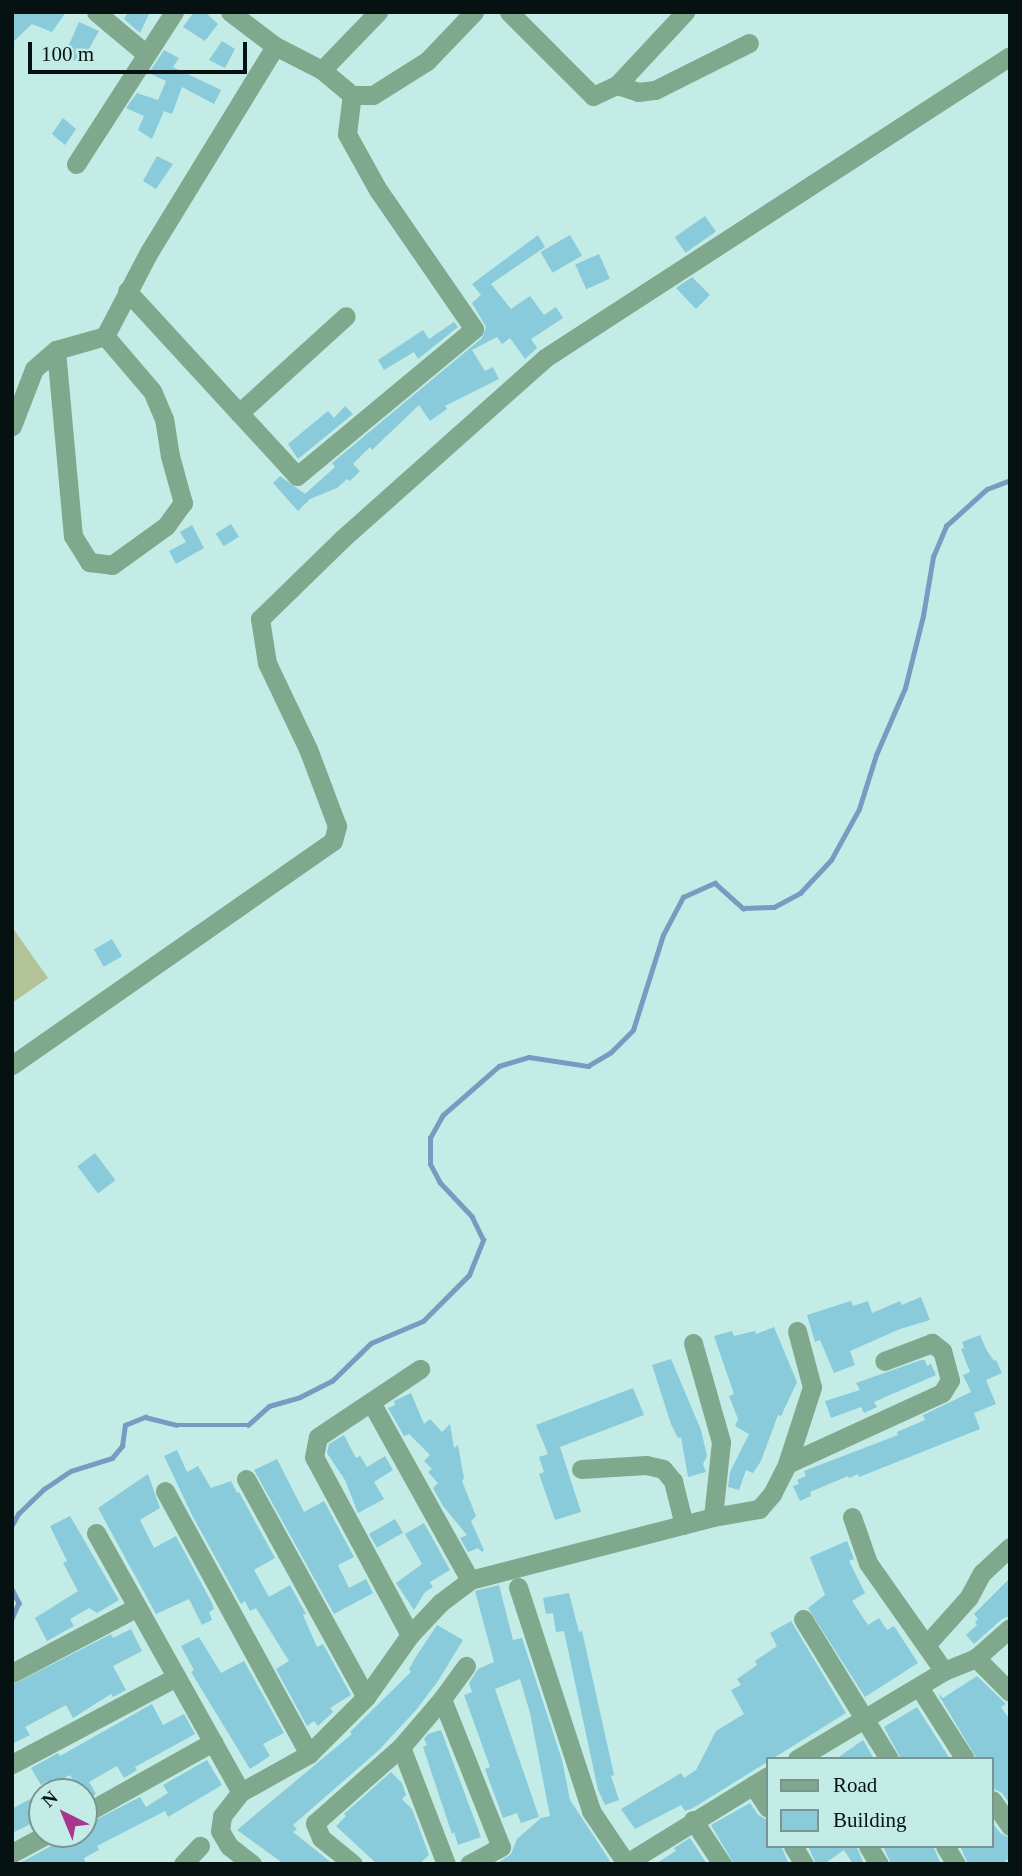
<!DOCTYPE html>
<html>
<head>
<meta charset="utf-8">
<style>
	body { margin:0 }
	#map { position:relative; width:1022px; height:1876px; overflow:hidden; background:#c4ece6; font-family:Georgia,serif }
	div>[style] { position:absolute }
	.green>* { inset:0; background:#b2c397 }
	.stream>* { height:4.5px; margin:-2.25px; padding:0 2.25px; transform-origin:2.25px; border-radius:2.25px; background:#759cc1 }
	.building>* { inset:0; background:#89cadb; transform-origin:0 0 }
	.minor>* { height:19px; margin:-9.5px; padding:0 9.5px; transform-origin:9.5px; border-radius:9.5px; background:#80a88d }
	span { translate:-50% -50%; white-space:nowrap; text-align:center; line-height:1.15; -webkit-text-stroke:5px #c4ece6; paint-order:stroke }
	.frame { position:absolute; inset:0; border:14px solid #051211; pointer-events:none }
	.legend { position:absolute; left:766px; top:1757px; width:228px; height:91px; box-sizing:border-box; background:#c4ece6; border:2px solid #789591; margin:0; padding:9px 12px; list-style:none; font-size:21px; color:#051211 }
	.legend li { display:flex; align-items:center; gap:14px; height:35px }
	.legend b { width:35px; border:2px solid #789591 }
	.north { position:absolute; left:28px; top:1778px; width:70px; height:70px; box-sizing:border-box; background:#c4ece6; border:2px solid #789591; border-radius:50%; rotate:317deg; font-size:19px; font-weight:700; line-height:28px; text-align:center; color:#051211 }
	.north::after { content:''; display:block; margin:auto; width:24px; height:32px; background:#a8348d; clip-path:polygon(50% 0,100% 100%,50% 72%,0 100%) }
	.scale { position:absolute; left:28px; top:42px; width:219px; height:32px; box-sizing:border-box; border:4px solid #051211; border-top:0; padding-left:9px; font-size:21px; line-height:24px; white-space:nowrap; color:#051211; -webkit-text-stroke:5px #c4ece6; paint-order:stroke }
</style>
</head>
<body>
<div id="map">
	<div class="green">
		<div style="clip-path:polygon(12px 927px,48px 978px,12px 1003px)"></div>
	</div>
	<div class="stream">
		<div style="left:12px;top:1525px;width:13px;rotate:-61deg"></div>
		<div style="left:18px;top:1514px;width:36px;rotate:-44deg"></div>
		<div style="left:44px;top:1489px;width:32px;rotate:-34deg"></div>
		<div style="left:71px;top:1471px;width:43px;rotate:-17.6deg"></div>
		<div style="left:112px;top:1458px;width:16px;rotate:-50deg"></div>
		<div style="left:122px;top:1446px;width:21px;rotate:-82deg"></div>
		<div style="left:125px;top:1425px;width:22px;rotate:-22deg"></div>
		<div style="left:145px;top:1417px;width:32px;rotate:14deg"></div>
		<div style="left:176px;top:1425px;width:72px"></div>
		<div style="left:248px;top:1425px;width:28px;rotate:-42deg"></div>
		<div style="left:269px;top:1406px;width:32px;rotate:-16deg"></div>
		<div style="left:300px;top:1397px;width:36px;rotate:-27deg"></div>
		<div style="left:332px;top:1381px;width:54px;rotate:-44.3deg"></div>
		<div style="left:371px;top:1343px;width:56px;rotate:-22.9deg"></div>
		<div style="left:423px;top:1321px;width:65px;rotate:-45deg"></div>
		<div style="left:469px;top:1275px;width:38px;rotate:-68deg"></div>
		<div style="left:483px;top:1240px;width:25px;rotate:-116deg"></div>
		<div style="left:472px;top:1217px;width:47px;rotate:-133.3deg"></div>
		<div style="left:440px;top:1183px;width:21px;rotate:-118deg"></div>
		<div style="left:430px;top:1164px;width:26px;rotate:-90deg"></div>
		<div style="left:430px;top:1138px;width:26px;rotate:-61deg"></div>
		<div style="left:443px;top:1115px;width:74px;rotate:-41.2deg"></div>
		<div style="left:499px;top:1066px;width:31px;rotate:-17deg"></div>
		<div style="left:529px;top:1057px;width:60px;rotate:8.7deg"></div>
		<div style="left:588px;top:1066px;width:27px;rotate:-31deg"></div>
		<div style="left:611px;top:1052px;width:31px;rotate:-45deg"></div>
		<div style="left:633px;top:1030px;width:100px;rotate:-72.5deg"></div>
		<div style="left:663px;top:935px;width:43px;rotate:-62.2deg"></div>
		<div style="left:683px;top:897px;width:35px;rotate:-24deg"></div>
		<div style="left:715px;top:883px;width:38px;rotate:42deg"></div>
		<div style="left:743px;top:908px;width:31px;rotate:-2deg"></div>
		<div style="left:774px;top:907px;width:30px;rotate:-28deg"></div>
		<div style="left:800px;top:893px;width:45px;rotate:-46.8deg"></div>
		<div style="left:831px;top:860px;width:58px;rotate:-61.2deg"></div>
		<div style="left:859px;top:809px;width:57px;rotate:-72.5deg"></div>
		<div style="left:876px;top:755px;width:73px;rotate:-66.6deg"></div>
		<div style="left:905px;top:688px;width:74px;rotate:-76deg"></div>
		<div style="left:923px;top:616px;width:60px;rotate:-80.4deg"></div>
		<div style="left:933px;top:557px;width:34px;rotate:-67deg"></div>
		<div style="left:946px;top:526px;width:55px;rotate:-42.1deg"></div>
		<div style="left:987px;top:489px;width:25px;rotate:-21deg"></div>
		<div style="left:12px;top:1589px;width:16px;rotate:63deg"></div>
		<div style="left:19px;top:1603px;width:17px;rotate:114deg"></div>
	</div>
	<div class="building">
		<div style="clip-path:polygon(12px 12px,66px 12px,52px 32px,32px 24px,12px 43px)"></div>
		<div style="clip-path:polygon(128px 12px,150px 12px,140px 33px,124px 19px)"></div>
		<div style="clip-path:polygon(194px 12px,205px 12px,218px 24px,205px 41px,183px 27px)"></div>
		<div style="clip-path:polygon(79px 22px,99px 31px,81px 63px,64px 56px)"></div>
		<div style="clip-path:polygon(222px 41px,235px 49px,225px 68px,209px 60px)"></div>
		<div style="clip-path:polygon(164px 50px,179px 58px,173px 67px,221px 90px,214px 104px,182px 87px,172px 114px,164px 111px,152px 139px,138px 130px,144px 116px,126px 108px,137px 93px,158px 100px,166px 81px,149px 73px)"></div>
		<div style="clip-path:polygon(63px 118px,76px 129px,65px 145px,52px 134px)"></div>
		<div style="clip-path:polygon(157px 156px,173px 164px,156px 189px,143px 181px)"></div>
		<div style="left:705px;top:216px;width:19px;height:37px;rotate:55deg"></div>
		<div style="clip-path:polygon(538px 235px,545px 247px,491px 284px,511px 309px,530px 296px,544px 315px,556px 307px,563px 318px,531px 339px,537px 348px,525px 359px,510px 338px,502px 344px,497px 337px,472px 350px,485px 371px,493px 367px,499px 379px,445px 406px,447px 409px,430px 421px,419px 405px,372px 450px,370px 447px,353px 464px,360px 471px,350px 481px,347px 479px,337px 488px,310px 499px,298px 511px,273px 483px,280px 476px,305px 494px,335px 467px,332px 463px,482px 338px,486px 327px,472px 303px,481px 295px,472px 284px)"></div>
		<div style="left:570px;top:235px;width:24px;height:34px;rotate:60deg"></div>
		<div style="left:599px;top:254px;width:27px;height:26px;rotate:66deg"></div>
		<div style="clip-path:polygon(692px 277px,710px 295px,696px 309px,676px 288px)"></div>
		<div style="clip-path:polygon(454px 322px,458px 327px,418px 359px,414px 352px,384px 370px,378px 360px,423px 330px,429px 339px)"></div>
		<div style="clip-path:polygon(345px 406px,353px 414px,298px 459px,288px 444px,328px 411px,334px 418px)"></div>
		<div style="left:231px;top:524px;width:15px;height:18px;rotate:58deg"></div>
		<div style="clip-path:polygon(192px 525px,204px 548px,176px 564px,169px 551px,186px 542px,180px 532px)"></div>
		<div style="left:112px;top:939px;width:20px;height:21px;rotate:60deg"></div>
		<div style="left:95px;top:1153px;width:34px;height:22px;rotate:53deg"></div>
		<div style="clip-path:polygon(921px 1297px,930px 1320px,900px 1329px,850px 1351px,855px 1365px,834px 1373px,820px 1340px,815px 1342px,807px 1315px,851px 1301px,853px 1306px,868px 1301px,872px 1313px,900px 1301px,902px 1305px)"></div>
		<div style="clip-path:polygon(774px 1327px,797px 1382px,781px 1416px,778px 1415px,761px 1461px,753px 1473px,746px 1470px,739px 1490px,728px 1487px,730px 1472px,749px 1434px,735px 1426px,738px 1419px,729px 1396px,734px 1394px,714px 1336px,732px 1331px,734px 1336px,755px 1331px,756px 1334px)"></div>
		<div style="clip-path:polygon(980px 1335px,986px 1349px,994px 1361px,996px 1360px,1002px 1373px,986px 1380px,996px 1404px,974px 1413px,980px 1429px,859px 1477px,858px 1474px,849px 1478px,848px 1476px,810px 1492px,811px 1496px,800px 1501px,793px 1486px,799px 1484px,797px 1480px,806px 1476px,804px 1471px,898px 1435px,897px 1432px,925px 1420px,923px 1415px,971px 1392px,963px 1375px,970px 1372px,961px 1349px,964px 1348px,962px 1342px)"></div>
		<div style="clip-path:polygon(671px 1359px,701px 1430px,707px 1456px,703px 1464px,706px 1472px,688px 1477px,681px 1437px,678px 1438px,671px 1424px,652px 1365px)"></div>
		<div style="clip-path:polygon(921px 1360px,925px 1360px,927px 1366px,931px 1364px,936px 1375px,883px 1398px,874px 1402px,877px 1407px,864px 1413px,861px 1407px,831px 1418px,825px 1401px,860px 1390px,856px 1383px)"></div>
		<div style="clip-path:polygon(633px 1388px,644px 1415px,560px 1447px,581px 1512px,555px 1520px,539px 1474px,544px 1472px,539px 1457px,548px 1454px,536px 1425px)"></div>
		<div style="clip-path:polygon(411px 1393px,424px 1424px,430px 1419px,442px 1432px,450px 1424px,454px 1448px,458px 1445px,464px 1478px,462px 1481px,476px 1516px,471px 1521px,484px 1550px,482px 1552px,478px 1548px,468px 1552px,460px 1538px,467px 1535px,443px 1506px,433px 1488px,438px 1483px,428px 1472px,432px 1469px,424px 1461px,430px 1455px,409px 1434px,404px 1436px,388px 1408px,395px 1405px,394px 1401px)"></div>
		<div style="clip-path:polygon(344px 1435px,356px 1458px,360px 1456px,367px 1467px,385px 1456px,393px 1470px,374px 1482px,384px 1499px,358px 1513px,345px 1480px,327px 1453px,329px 1444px)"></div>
		<div style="clip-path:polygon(177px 1450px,187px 1472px,198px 1466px,211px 1488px,231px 1481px,237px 1493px,239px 1492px,275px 1558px,254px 1570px,269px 1597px,290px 1585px,306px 1614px,303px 1615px,317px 1647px,323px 1644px,351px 1695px,330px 1708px,333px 1712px,318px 1726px,314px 1721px,307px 1726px,276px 1669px,289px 1661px,256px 1608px,250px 1611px,245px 1601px,241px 1604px,192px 1515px,164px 1456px)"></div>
		<div style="clip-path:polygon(277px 1459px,304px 1512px,324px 1501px,354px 1557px,338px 1565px,349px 1588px,366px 1579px,373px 1593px,334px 1614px,254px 1470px)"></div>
		<div style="clip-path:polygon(148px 1474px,160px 1508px,140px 1520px,154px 1548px,176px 1536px,212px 1603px,214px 1609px,209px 1612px,212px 1620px,202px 1625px,189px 1599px,156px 1614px,98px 1508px)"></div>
		<div style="clip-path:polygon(70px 1516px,119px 1600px,97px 1613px,89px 1608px,70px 1619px,74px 1626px,47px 1641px,35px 1618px,78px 1591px,63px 1563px,67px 1561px,50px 1526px)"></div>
		<div style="left:395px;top:1519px;width:16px;height:30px;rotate:60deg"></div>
		<div style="clip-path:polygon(424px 1523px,450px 1570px,430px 1582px,433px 1587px,425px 1592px,414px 1610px,396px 1583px,422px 1564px,405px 1534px)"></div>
		<div style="clip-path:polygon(847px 1541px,854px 1559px,849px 1561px,865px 1593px,852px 1601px,868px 1625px,879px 1618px,887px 1630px,894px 1626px,918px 1663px,865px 1697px,808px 1608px,825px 1595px,810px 1557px)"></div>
		<div style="clip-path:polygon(1010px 1578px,1010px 1616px,1002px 1619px,974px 1644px,966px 1635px,977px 1625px,975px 1622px,978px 1619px,974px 1614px)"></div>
		<div style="clip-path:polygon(499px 1585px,513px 1640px,522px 1638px,562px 1760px,570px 1800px,610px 1861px,605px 1864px,496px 1864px,511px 1854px,517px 1839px,541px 1818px,550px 1816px,530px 1713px,520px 1679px,495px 1689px,539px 1817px,521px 1823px,517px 1813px,503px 1818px,485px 1769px,490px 1767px,464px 1695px,472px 1692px,469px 1683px,478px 1669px,494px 1662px,475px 1591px)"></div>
		<div style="clip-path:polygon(569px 1593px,579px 1632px,582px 1631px,614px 1775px,611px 1776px,619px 1800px,605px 1805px,598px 1790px,564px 1631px,556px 1632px,553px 1613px,546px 1614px,543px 1598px)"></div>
		<div style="clip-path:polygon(791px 1621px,846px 1713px,693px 1808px,685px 1811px,681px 1805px,635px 1829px,621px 1809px,681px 1773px,684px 1778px,696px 1770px,716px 1731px,744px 1714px,731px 1690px,741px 1685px,737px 1679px,757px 1665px,755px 1661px,777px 1646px,770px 1633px)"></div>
		<div style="clip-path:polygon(437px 1625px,463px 1640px,438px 1681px,416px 1710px,379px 1750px,293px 1825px,297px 1829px,293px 1832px,333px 1864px,284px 1864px,237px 1830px,352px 1734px,350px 1732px,411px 1672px,409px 1669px,417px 1655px)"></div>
		<div style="clip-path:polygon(131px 1629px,142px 1651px,113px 1666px,126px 1690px,113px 1697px,111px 1694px,73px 1718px,66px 1705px,25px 1727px,30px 1735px,12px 1744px,12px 1685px,111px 1634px,113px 1638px)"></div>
		<div style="clip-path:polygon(199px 1637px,221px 1673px,244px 1661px,284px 1733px,263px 1744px,270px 1756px,250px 1769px,191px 1672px,194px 1670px,181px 1646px)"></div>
		<div style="clip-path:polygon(977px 1676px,1006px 1704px,1001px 1707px,1010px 1720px,1010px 1804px,1002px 1793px,992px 1788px,992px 1759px,977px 1759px,938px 1694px,943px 1698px)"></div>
		<div style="clip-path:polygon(152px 1704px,163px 1725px,184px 1714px,195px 1734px,135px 1767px,137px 1770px,124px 1778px,117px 1766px,89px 1782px,96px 1794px,84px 1800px,84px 1792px,79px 1792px,70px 1775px,50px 1786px,47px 1781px,41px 1785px,31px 1768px,58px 1753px,60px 1756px)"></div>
		<div style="clip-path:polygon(917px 1707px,950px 1759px,901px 1759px,884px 1727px)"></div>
		<div style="clip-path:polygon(441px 1730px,481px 1837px,458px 1845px,454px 1832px,452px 1834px,423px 1747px,427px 1745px,424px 1739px,428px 1734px)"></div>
		<div style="clip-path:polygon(863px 1740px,874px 1759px,836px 1759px)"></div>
		<div style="clip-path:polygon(207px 1760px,222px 1785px,168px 1817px,165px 1811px,97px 1846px,99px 1850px,84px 1858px,86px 1864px,18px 1864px,53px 1845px,59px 1834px,84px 1834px,84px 1826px,140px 1797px,146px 1807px,168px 1793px,163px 1785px)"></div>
		<div style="clip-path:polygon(391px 1772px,402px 1783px,406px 1795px,402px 1799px,412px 1809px,429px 1855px,419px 1864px,377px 1864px,336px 1826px,346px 1816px,344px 1814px)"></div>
		<div style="clip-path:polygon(30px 1799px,41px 1819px,12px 1833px,12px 1809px)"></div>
		<div style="clip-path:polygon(750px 1803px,758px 1815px,768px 1820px,768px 1846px,781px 1846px,789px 1864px,734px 1864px,711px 1825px)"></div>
		<div style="clip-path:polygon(992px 1822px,1000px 1833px,1010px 1838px,1010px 1858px,1001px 1864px,968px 1864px,960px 1846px,992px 1846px)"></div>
		<div style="clip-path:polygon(690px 1838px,707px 1864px,655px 1864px,676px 1851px,674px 1848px)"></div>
		<div style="clip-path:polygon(808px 1846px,856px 1846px,864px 1864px,853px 1864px,844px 1850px,824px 1864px,816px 1864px)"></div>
		<div style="clip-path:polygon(883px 1846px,933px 1846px,941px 1864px,891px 1864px)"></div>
	</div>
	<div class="minor">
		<div style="left:96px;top:12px;width:65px;rotate:40deg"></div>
		<div style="left:230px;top:12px;width:56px;rotate:37.1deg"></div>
		<div style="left:275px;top:46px;width:53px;rotate:27.1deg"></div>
		<div style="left:322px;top:70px;width:39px;rotate:40deg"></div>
		<div style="left:352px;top:95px;width:21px"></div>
		<div style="left:373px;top:95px;width:64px;rotate:-32.2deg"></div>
		<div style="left:427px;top:61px;width:68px;rotate:-46.2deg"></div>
		<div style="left:509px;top:12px;width:119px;rotate:45deg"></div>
		<div style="left:593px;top:96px;width:26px;rotate:-25deg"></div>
		<div style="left:617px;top:85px;width:100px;rotate:-47deg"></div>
		<div style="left:322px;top:70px;width:81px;rotate:-46deg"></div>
		<div style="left:617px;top:85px;width:22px;rotate:18deg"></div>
		<div style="left:638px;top:92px;width:17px;rotate:-7deg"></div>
		<div style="left:655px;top:90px;width:105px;rotate:-26.6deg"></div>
		<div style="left:76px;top:164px;width:181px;rotate:-57.2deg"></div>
		<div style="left:127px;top:291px;width:251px;rotate:47.4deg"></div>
		<div style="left:297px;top:476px;width:230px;rotate:-39.7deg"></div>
		<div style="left:474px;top:329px;width:169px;rotate:-124.6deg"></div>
		<div style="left:378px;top:190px;width:64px;rotate:-119deg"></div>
		<div style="left:347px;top:134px;width:39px;rotate:-83deg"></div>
		<div style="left:56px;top:350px;width:187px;rotate:84.8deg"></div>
		<div style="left:73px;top:536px;width:31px;rotate:58deg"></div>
		<div style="left:89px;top:562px;width:23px;rotate:7deg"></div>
		<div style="left:112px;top:565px;width:67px;rotate:-35.8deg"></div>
		<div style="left:166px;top:526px;width:29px;rotate:-54deg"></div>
		<div style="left:183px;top:503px;width:49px;rotate:-105.5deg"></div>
		<div style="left:170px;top:456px;width:37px;rotate:-99deg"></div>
		<div style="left:164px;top:419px;width:30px;rotate:-113deg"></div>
		<div style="left:152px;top:391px;width:72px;rotate:-130.5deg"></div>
		<div style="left:239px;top:413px;width:144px;rotate:-42.2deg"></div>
		<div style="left:12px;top:426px;width:61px;rotate:-68.9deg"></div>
		<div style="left:34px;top:369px;width:29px;rotate:-41deg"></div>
		<div style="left:56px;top:350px;width:51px;rotate:-15.9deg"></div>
		<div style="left:105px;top:336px;width:95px;rotate:-62.4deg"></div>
		<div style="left:149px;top:252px;width:241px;rotate:-58.5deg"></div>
		<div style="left:12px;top:1065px;width:391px;rotate:-34.9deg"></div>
		<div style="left:333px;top:841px;width:16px;rotate:-75deg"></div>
		<div style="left:337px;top:826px;width:82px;rotate:-110.6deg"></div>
		<div style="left:308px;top:749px;width:95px;rotate:-115.5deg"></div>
		<div style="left:267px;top:663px;width:45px;rotate:-99deg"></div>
		<div style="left:260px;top:619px;width:115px;rotate:-44.3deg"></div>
		<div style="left:342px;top:539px;width:272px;rotate:-41.7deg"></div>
		<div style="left:545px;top:358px;width:554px;rotate:-33deg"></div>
		<div style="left:693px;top:1343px;width:103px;rotate:74.2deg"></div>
		<div style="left:721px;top:1442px;width:75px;rotate:96.1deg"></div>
		<div style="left:372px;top:1404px;width:201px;rotate:60.9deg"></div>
		<div style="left:787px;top:1464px;width:170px;rotate:-24.6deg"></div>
		<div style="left:942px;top:1393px;width:15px;rotate:-58deg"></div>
		<div style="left:950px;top:1380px;width:30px;rotate:-105deg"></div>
		<div style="left:942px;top:1351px;width:13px;rotate:-141deg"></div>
		<div style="left:932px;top:1343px;width:51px;rotate:159.4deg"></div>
		<div style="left:581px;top:1469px;width:65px;rotate:-3.5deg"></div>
		<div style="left:646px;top:1465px;width:17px;rotate:13deg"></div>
		<div style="left:663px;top:1469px;width:16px;rotate:50deg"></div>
		<div style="left:673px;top:1481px;width:45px;rotate:76deg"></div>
		<div style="left:246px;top:1479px;width:249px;rotate:61.2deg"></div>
		<div style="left:165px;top:1491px;width:300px;rotate:61.3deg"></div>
		<div style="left:852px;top:1517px;width:49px;rotate:70.8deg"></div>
		<div style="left:868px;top:1563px;width:132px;rotate:54.9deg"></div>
		<div style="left:96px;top:1533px;width:297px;rotate:60.8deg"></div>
		<div style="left:518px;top:1587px;width:236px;rotate:71.9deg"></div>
		<div style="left:591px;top:1811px;width:63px;rotate:56.1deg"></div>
		<div style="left:803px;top:1619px;width:164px;rotate:58.4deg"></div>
		<div style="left:410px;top:1635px;width:202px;rotate:-118.3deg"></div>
		<div style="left:314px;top:1457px;width:20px;rotate:-79deg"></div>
		<div style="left:318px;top:1437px;width:123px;rotate:-33.7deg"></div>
		<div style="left:926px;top:1645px;width:64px;rotate:-48.1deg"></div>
		<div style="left:969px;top:1597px;width:27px;rotate:-62deg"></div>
		<div style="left:982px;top:1573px;width:38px;rotate:-43deg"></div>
		<div style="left:976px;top:1658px;width:48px;rotate:45deg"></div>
		<div style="left:12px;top:1673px;width:141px;rotate:-27.8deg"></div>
		<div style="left:919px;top:1687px;width:85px;rotate:57.4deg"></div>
		<div style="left:442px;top:1699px;width:159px;rotate:68.3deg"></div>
		<div style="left:501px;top:1847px;width:36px;rotate:152deg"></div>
		<div style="left:401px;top:1747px;width:125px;rotate:69deg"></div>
		<div style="left:797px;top:1759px;width:171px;rotate:-30.9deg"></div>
		<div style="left:944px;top:1671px;width:35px;rotate:-22deg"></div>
		<div style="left:976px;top:1658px;width:45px;rotate:-41.4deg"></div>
		<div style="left:12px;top:1764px;width:186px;rotate:-27.9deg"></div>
		<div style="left:753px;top:1785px;width:27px;rotate:57deg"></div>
		<div style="left:992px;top:1800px;width:32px;rotate:55deg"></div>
		<div style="left:84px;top:1814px;width:148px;rotate:-29.2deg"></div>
		<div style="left:693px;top:1820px;width:53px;rotate:56.6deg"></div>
		<div style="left:793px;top:1846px;width:21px;rotate:59deg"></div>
		<div style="left:868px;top:1846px;width:21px;rotate:59deg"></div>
		<div style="left:945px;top:1846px;width:21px;rotate:59deg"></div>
		<div style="left:12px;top:1853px;width:40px;rotate:-28deg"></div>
		<div style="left:183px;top:1864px;width:25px;rotate:-47deg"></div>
		<div style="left:252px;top:1864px;width:29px;rotate:-142deg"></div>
		<div style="left:229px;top:1846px;width:17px;rotate:-121deg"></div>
		<div style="left:220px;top:1831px;width:15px;rotate:-82deg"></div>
		<div style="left:222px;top:1816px;width:31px;rotate:-52deg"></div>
		<div style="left:241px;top:1792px;width:78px;rotate:-29.2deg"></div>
		<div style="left:309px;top:1754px;width:81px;rotate:-45deg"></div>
		<div style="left:366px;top:1697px;width:76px;rotate:-54.6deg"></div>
		<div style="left:410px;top:1635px;width:44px;rotate:-46.8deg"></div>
		<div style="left:440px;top:1603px;width:38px;rotate:-37deg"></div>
		<div style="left:470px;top:1580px;width:251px;rotate:-14.5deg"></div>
		<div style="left:713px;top:1517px;width:47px;rotate:-9.9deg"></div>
		<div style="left:759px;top:1509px;width:20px;rotate:-49deg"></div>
		<div style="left:772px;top:1494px;width:34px;rotate:-63deg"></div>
		<div style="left:787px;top:1464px;width:81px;rotate:-72deg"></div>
		<div style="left:812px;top:1387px;width:58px;rotate:-105deg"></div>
		<div style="left:353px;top:1864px;width:41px;rotate:-140.9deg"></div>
		<div style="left:321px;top:1838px;width:16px;rotate:-112deg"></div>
		<div style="left:315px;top:1823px;width:115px;rotate:-41.5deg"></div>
		<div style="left:401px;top:1747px;width:63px;rotate:-49.5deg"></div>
		<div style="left:442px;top:1699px;width:41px;rotate:-54deg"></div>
		<div style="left:625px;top:1864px;width:168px;rotate:-31.6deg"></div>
	</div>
	<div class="frame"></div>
	<ul class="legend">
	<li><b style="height:9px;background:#80a88d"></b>Road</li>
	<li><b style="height:19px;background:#89cadb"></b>Building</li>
	</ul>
	<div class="north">N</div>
	<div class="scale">100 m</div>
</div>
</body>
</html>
